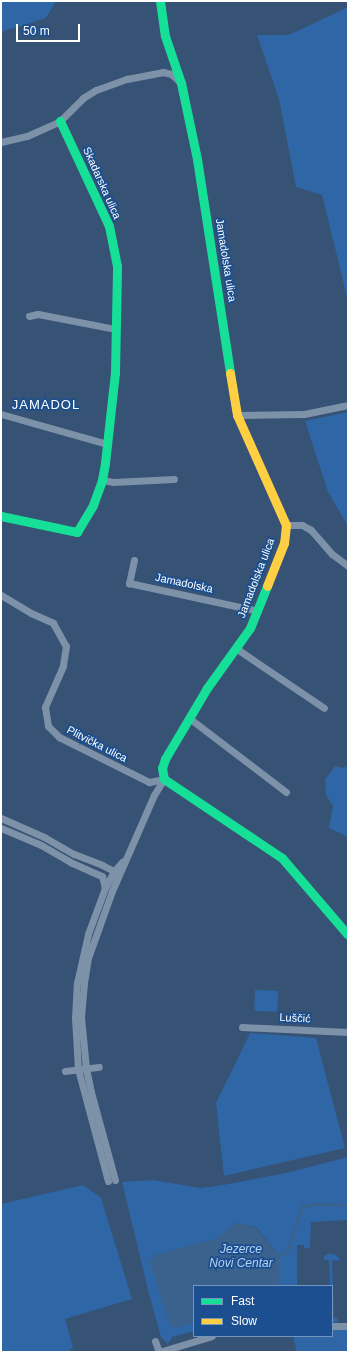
<!DOCTYPE html>
<html>
<head>
<meta charset="utf-8">
<style>
	body { margin:0 }
	#map { position:relative; width:349px; height:1353px; overflow:hidden; background:#365274; font-family:Helvetica,sans-serif }
	div>[style] { position:absolute }
	.green>* { inset:0; background:#2f66a5; transform-origin:0 0 }
	.water>* { inset:0; background:#3b618d }
	.stream>* { height:2.5px; margin:-1.25px; padding:0 1.25px; transform-origin:1.25px; border-radius:1.25px; background:#3b618d }
	.street>* { height:7px; margin:-3.5px; padding:0 3.5px; transform-origin:3.5px; border-radius:3.5px; background:#7d92a8 }
	.fast>* { height:9px; margin:-4.5px; padding:0 4.5px; transform-origin:4.5px; border-radius:4.5px; background:#16e098 }
	.slow>* { height:9px; margin:-4.5px; padding:0 4.5px; transform-origin:4.5px; border-radius:4.5px; background:#ffcf43 }
	span { translate:-50% -50%; white-space:nowrap; text-align:center; line-height:1.15; -webkit-text-stroke:3.5px #1b4f8f; paint-order:stroke }
	.street-label { font-size:11px; color:#fff }
	.water-label { font-size:12px; color:#b5d3f5; font-style:italic }
	.quarter-label { font-size:13px; color:#fff; letter-spacing:1px }
	.frame { position:absolute; inset:0; border:2px solid #fff; pointer-events:none }
	.legend { position:absolute; left:193px; top:1285px; width:140px; height:52px; box-sizing:border-box; background:#1b4f8f; border:1px solid #7695bc; margin:0; padding:5px 7px; list-style:none; font-size:12px; color:#fff }
	.legend li { display:flex; align-items:center; gap:8px; height:20px }
	.legend b { width:20px; border:1px solid #7695bc }
	.scale { position:absolute; left:16px; top:24px; width:64px; height:18px; box-sizing:border-box; border:2px solid #fff; border-top:0; padding-left:5px; font-size:12px; line-height:14px; white-space:nowrap; color:#fff; -webkit-text-stroke:3px #1b4f8f; paint-order:stroke }
</style>
</head>
<body>
<div id="map">
	<div class="green">
		<div style="clip-path:polygon(1px 1px,56px 1px,46px 18px,1px 32px)"></div>
		<div style="clip-path:polygon(348px 7px,348px 301px,322px 195px,296px 187px,279px 99px,257px 35px,289px 35px)"></div>
		<div style="clip-path:polygon(348px 412px,348px 526px,328px 492px,305px 421px)"></div>
		<div style="clip-path:polygon(348px 765px,348px 837px,329px 828px,333px 806px,326px 795px,325px 780px,335px 766px,342px 768px)"></div>
		<div style="left:255px;top:990px;width:23px;height:21px;rotate:2deg"></div>
		<div style="clip-path:polygon(250px 1033px,316px 1038px,345px 1148px,224px 1176px,216px 1103px)"></div>
		<div style="clip-path:polygon(348px 1157px,348px 1220px,311px 1222px,310px 1248px,304px 1248px,304px 1245px,297px 1245px,297px 1286px,279px 1286px,279px 1256px,256px 1227px,236px 1223px,216px 1239px,155px 1255px,175px 1328px,194px 1322px,194px 1331px,172px 1337px,168px 1344px,161px 1337px,149px 1294px,122px 1182px,152px 1180px,201px 1188px,223px 1185px,286px 1173px)"></div>
		<div style="clip-path:polygon(83px 1185px,101px 1198px,132px 1299px,65px 1319px,73px 1347px,68px 1352px,1px 1352px,1px 1204px)"></div>
		<div style="clip-path:polygon(327px 1254px,334px 1254px,339px 1258px,339px 1261px,332px 1260px,334px 1317px,339px 1320px,336px 1322px,332px 1322px,332px 1286px,330px 1286px,329px 1261px,324px 1259px,324px 1256px)"></div>
		<div style="clip-path:polygon(348px 1329px,348px 1352px,297px 1352px,293px 1336px,332px 1336px,332px 1330px)"></div>
	</div>
	<div class="water">
		<div style="clip-path:polygon(236px 1223px,255px 1227px,279px 1256px,279px 1286px,194px 1286px,194px 1322px,175px 1328px,169px 1324px,150px 1262px,155px 1255px,216px 1239px)"></div>
	</div>
	<div class="stream">
		<div style="left:279px;top:1256px;width:8px;rotate:-30deg"></div>
		<div style="left:286px;top:1252px;width:7px;rotate:-63deg"></div>
		<div style="left:289px;top:1246px;width:42px;rotate:-72deg"></div>
		<div style="left:302px;top:1206px;width:16px;rotate:-7deg"></div>
		<div style="left:318px;top:1204px;width:30px;rotate:2deg"></div>
	</div>
	<div class="street">
		<div style="left:1px;top:142px;width:27px;rotate:-13deg"></div>
		<div style="left:27px;top:136px;width:36px;rotate:-24deg"></div>
		<div style="left:60px;top:121px;width:33px;rotate:-45deg"></div>
		<div style="left:83px;top:98px;width:15px;rotate:-32deg"></div>
		<div style="left:96px;top:90px;width:33px;rotate:-20deg"></div>
		<div style="left:127px;top:79px;width:37px;rotate:-11deg"></div>
		<div style="left:163px;top:72px;width:8px;rotate:14deg"></div>
		<div style="left:171px;top:74px;width:13px;rotate:42deg"></div>
		<div style="left:29px;top:316px;width:9px;rotate:-13deg"></div>
		<div style="left:38px;top:314px;width:78px;rotate:11deg"></div>
		<div style="left:1px;top:414px;width:110px;rotate:15.8deg"></div>
		<div style="left:237px;top:415px;width:67px;rotate:-0.9deg"></div>
		<div style="left:304px;top:414px;width:45px;rotate:-11.6deg"></div>
		<div style="left:102px;top:480px;width:11px;rotate:10deg"></div>
		<div style="left:113px;top:482px;width:61px;rotate:-2.8deg"></div>
		<div style="left:286px;top:525px;width:16px"></div>
		<div style="left:302px;top:525px;width:10px;rotate:29deg"></div>
		<div style="left:311px;top:530px;width:32px;rotate:49deg"></div>
		<div style="left:332px;top:554px;width:20px;rotate:37deg"></div>
		<div style="left:134px;top:560px;width:24px;rotate:102deg"></div>
		<div style="left:129px;top:583px;width:132px;rotate:12.2deg"></div>
		<div style="left:1px;top:595px;width:35px;rotate:31deg"></div>
		<div style="left:31px;top:613px;width:24px;rotate:24deg"></div>
		<div style="left:53px;top:623px;width:26px;rotate:61deg"></div>
		<div style="left:66px;top:646px;width:20px;rotate:99deg"></div>
		<div style="left:63px;top:666px;width:45px;rotate:113.7deg"></div>
		<div style="left:45px;top:707px;width:19px;rotate:81deg"></div>
		<div style="left:48px;top:726px;width:16px;rotate:45deg"></div>
		<div style="left:59px;top:737px;width:101px;rotate:26.6deg"></div>
		<div style="left:149px;top:782px;width:15px;rotate:-11deg"></div>
		<div style="left:237px;top:649px;width:105px;rotate:34.1deg"></div>
		<div style="left:189px;top:718px;width:122px;rotate:37.3deg"></div>
		<div style="left:1px;top:818px;width:47px;rotate:23.8deg"></div>
		<div style="left:44px;top:837px;width:34px;rotate:30deg"></div>
		<div style="left:74px;top:854px;width:30px;rotate:21deg"></div>
		<div style="left:102px;top:865px;width:13px;rotate:27deg"></div>
		<div style="left:114px;top:871px;width:5px;rotate:79deg"></div>
		<div style="left:1px;top:828px;width:43px;rotate:23deg"></div>
		<div style="left:41px;top:845px;width:34px;rotate:30deg"></div>
		<div style="left:70px;top:862px;width:35px;rotate:24deg"></div>
		<div style="left:102px;top:876px;width:12px;rotate:76deg"></div>
		<div style="left:242px;top:1027px;width:106px;rotate:2.7deg"></div>
		<div style="left:65px;top:1071px;width:34px;rotate:-7deg"></div>
		<div style="left:115px;top:1180px;width:91px;rotate:-105.3deg"></div>
		<div style="left:91px;top:1092px;width:25px;rotate:-102deg"></div>
		<div style="left:86px;top:1068px;width:51px;rotate:-95.6deg"></div>
		<div style="left:81px;top:1017px;width:34px;rotate:-85deg"></div>
		<div style="left:84px;top:983px;width:25px;rotate:-81deg"></div>
		<div style="left:88px;top:958px;width:71px;rotate:-70.3deg"></div>
		<div style="left:112px;top:891px;width:105px;rotate:-66.4deg"></div>
		<div style="left:154px;top:795px;width:19px;rotate:-58deg"></div>
		<div style="left:108px;top:1181px;width:116px;rotate:-105deg"></div>
		<div style="left:78px;top:1069px;width:51px;rotate:-93.4deg"></div>
		<div style="left:75px;top:1018px;width:35px;rotate:-87deg"></div>
		<div style="left:77px;top:983px;width:50px;rotate:-77.3deg"></div>
		<div style="left:88px;top:934px;width:49px;rotate:-69.7deg"></div>
		<div style="left:105px;top:888px;width:19px;rotate:-62deg"></div>
		<div style="left:114px;top:871px;width:13px;rotate:-48deg"></div>
		<div style="left:332px;top:1326px;width:16px"></div>
		<div style="left:155px;top:1341px;width:12px;rotate:70deg"></div>
		<div style="left:159px;top:1352px;width:55px;rotate:-16.8deg"></div>
	</div>
	<div class="fast">
		<div style="left:160px;top:1px;width:35px;rotate:82deg"></div>
		<div style="left:165px;top:36px;width:50px;rotate:71.2deg"></div>
		<div style="left:181px;top:83px;width:78px;rotate:78.1deg"></div>
		<div style="left:197px;top:159px;width:217px;rotate:81.2deg"></div>
		<div style="left:1px;top:516px;width:78px;rotate:11.9deg"></div>
		<div style="left:77px;top:532px;width:31px;rotate:-59deg"></div>
		<div style="left:93px;top:505px;width:27px;rotate:-70deg"></div>
		<div style="left:102px;top:480px;width:17px;rotate:-80deg"></div>
		<div style="left:105px;top:463px;width:91px;rotate:-83.7deg"></div>
		<div style="left:115px;top:373px;width:107px;rotate:-88.9deg"></div>
		<div style="left:117px;top:266px;width:41px;rotate:-101.3deg"></div>
		<div style="left:109px;top:226px;width:116px;rotate:-115deg"></div>
		<div style="left:267px;top:586px;width:45px;rotate:112deg"></div>
		<div style="left:250px;top:628px;width:74px;rotate:125.6deg"></div>
		<div style="left:207px;top:688px;width:82px;rotate:120.6deg"></div>
		<div style="left:165px;top:759px;width:9px;rotate:108deg"></div>
		<div style="left:162px;top:768px;width:11px;rotate:80deg"></div>
		<div style="left:164px;top:779px;width:142px;rotate:33.8deg"></div>
		<div style="left:282px;top:858px;width:101px;rotate:49.4deg"></div>
	</div>
	<div class="slow">
		<div style="left:230px;top:373px;width:43px;rotate:80.5deg"></div>
		<div style="left:237px;top:415px;width:120px;rotate:66deg"></div>
		<div style="left:286px;top:525px;width:18px;rotate:96deg"></div>
		<div style="left:284px;top:543px;width:46px;rotate:111.6deg"></div>
	</div>
	<div class="street-label">
		<span style="left:102px;top:183px;rotate:66deg">Skadarska ulica</span>
		<span style="left:226px;top:260px;rotate:81deg">Jamadolska ulica</span>
		<span style="left:256px;top:578px;rotate:-69deg">Jamadolska ulica</span>
		<span style="left:184px;top:583px;rotate:12deg">Jamadolska</span>
		<span style="left:97px;top:744px;rotate:27deg">Plitvička ulica</span>
		<span style="left:295px;top:1018px;rotate:3deg">Luščić</span>
	</div>
	<div class="water-label">
		<span style="left:241px;top:1257px">Jezerce<br>Novi Centar</span>
	</div>
	<div class="quarter-label">
		<span style="left:46px;top:405px">JAMADOL</span>
	</div>
	<div class="frame"></div>
	<ul class="legend">
	<li><b style="height:5px;background:#16e098"></b>Fast</li>
	<li><b style="height:5px;background:#ffcf43"></b>Slow</li>
	</ul>
	<div class="scale">50 m</div>
</div>
</body>
</html>
